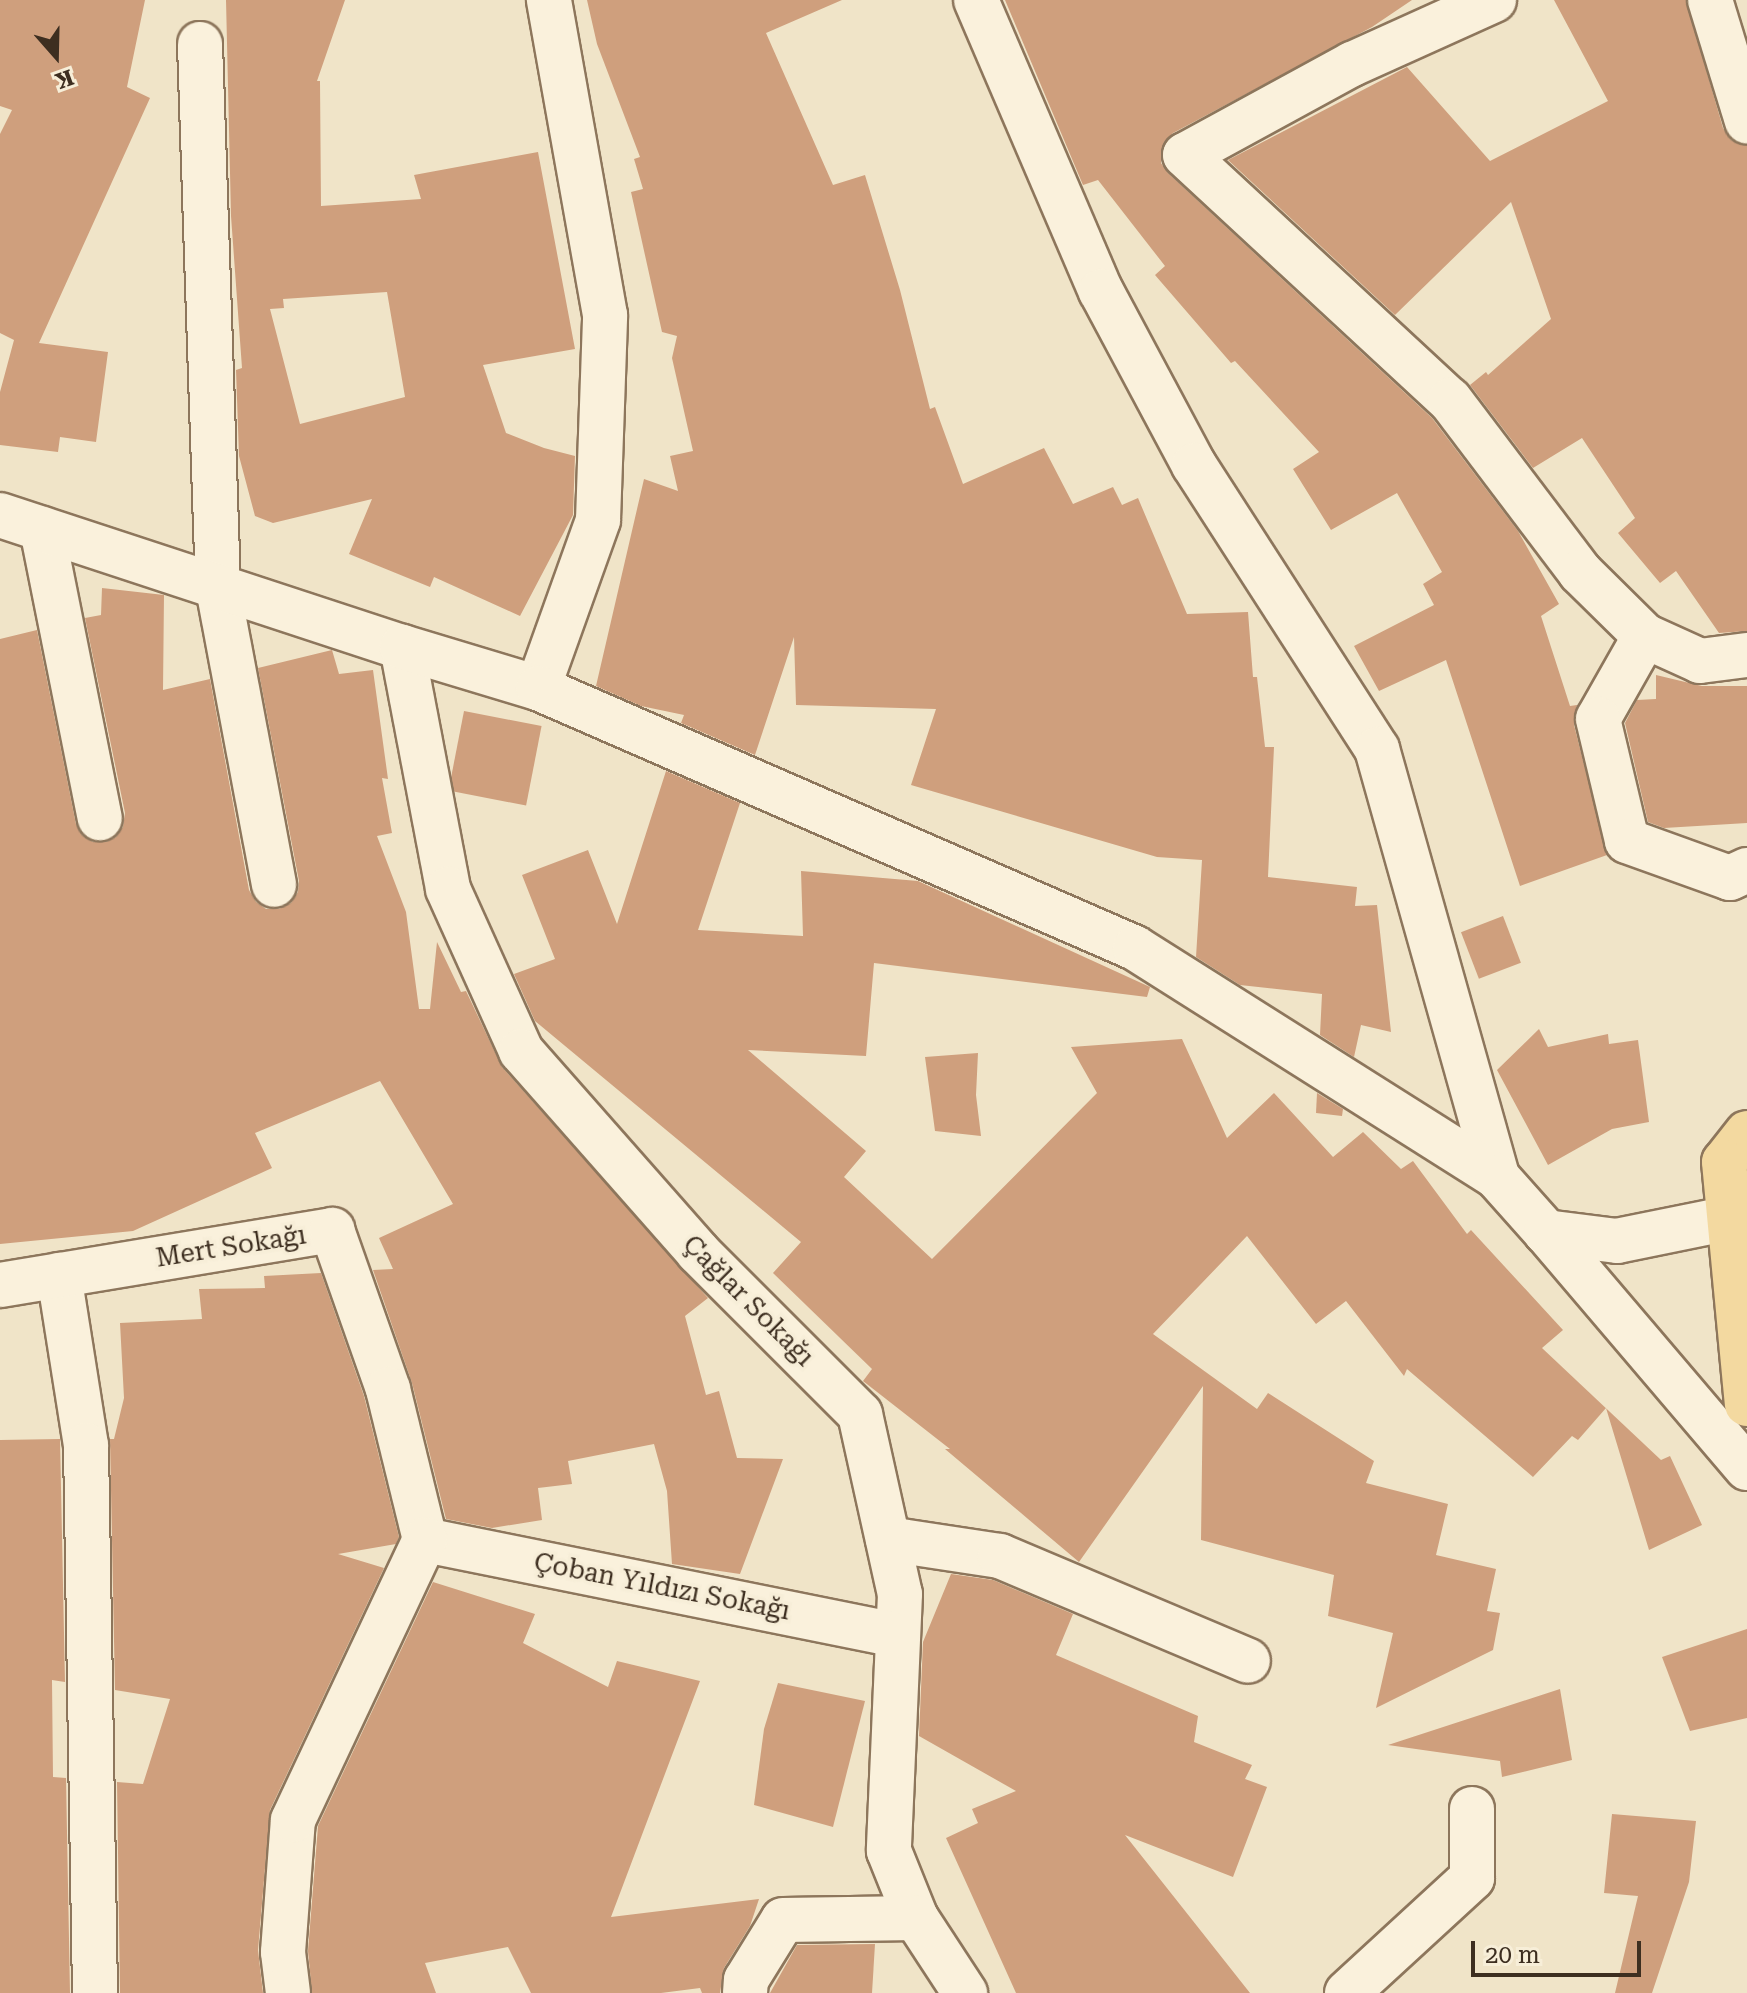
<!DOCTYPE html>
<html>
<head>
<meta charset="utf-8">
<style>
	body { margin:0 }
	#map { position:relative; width:1747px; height:1993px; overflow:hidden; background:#f0e4c8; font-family:"Roboto Serif",serif }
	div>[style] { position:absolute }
	.building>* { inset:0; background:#cf9f7d; transform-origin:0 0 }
	.roads { filter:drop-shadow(2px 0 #8d765c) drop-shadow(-2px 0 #8d765c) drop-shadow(0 2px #8d765c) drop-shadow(0 -2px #8d765c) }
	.minor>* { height:44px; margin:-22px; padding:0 22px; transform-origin:22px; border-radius:22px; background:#faf1dc }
	.tertiary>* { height:44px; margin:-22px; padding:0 22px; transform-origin:22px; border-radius:22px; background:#faf1dc }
	.primary>* { height:44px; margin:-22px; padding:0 22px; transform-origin:22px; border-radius:22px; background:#f3d9a0 }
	span { translate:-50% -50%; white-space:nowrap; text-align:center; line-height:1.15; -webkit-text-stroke:7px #f7eed8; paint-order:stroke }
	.street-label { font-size:26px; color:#3d2e20 }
	.north { position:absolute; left:16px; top:16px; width:80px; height:80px; -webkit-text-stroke:6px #f7eed8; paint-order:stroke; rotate:160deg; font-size:22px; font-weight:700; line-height:32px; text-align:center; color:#3d2e20 }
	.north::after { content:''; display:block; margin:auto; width:28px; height:36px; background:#3d2e20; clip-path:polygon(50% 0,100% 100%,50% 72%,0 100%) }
	.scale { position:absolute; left:1471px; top:1941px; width:170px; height:36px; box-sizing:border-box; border:4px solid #3d2e20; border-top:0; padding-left:10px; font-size:24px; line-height:28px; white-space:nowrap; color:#3d2e20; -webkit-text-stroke:6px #f7eed8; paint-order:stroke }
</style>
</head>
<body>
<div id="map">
	<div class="building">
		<div style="clip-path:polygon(0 0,145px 0,127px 87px,150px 98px,39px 343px,108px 352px,96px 442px,60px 437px,58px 452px,0 445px,0 392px,14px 340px,0 333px,0 134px,12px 110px,0 106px)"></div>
		<div style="clip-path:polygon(evenodd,226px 0,345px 0,317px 81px,320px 81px,321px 206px,421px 199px,414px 175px,538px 152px,575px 349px,483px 365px,506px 433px,544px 448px,575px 456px,573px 515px,520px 616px,434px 577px,430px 587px,349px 554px,372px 499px,273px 523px,255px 516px,239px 456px,236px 370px,242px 368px,231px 216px,226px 0,387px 292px,405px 397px,300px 424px,270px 309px,284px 308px,283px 299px,387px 292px)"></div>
		<div style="clip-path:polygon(587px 0,842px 0,766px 33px,833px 185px,865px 175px,900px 290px,930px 409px,935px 407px,963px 484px,1044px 448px,1073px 504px,1113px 487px,1122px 505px,1138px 498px,1187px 614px,1248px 612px,1253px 677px,1257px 677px,1265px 747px,1274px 747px,1268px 877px,1357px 887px,1355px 906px,1377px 905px,1391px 1032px,1361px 1025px,1354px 1057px,1320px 1035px,1322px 994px,1240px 985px,1196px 957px,1202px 860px,1157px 857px,911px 785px,936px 709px,796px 705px,794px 637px,755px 755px,681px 723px,684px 715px,641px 706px,596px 686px,644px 479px,678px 491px,670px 456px,693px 451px,672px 358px,677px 336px,662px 332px,631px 192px,643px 189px,634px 159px,640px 157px,597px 44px)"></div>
		<div style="clip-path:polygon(1005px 0,1412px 0,1372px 27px,1173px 133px,1164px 142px,1161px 163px,1168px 173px,1432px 418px,1518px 531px,1559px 604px,1541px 616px,1570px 706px,1577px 705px,1574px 725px,1607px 855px,1520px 886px,1446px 660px,1379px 691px,1354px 646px,1434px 605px,1423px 584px,1442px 572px,1397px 493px,1331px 530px,1293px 469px,1319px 452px,1235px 361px,1231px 363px,1155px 275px,1165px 266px,1098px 180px,1083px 185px)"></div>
		<div style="clip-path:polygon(1554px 0,1686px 0,1723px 128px,1731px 140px,1747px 145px,1747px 631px,1719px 633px,1676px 571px,1660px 583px,1618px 533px,1635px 518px,1582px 438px,1533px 468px,1470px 385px,1486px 372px,1488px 375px,1551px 319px,1511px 202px,1395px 315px,1228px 160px,1407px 67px,1490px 161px,1608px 101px)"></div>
		<div style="clip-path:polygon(102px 588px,164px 595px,163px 690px,210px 679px,249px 890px,256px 902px,266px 909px,279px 909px,291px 903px,298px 892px,299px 881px,258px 668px,332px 650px,339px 674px,373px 670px,388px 779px,382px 778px,392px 833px,377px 836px,406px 912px,419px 1009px,430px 1009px,437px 942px,461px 992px,466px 991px,502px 1067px,708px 1298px,685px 1316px,706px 1395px,719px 1391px,737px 1458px,783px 1459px,740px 1574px,672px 1564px,667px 1491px,654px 1444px,568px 1461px,572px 1484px,538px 1488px,542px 1520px,492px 1528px,446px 1519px,412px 1383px,373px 1270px,393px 1269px,379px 1238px,453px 1204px,380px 1081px,255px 1133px,272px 1168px,133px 1231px,0 1244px,0 639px,37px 630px,76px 824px,82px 835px,93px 842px,106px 842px,116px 837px,123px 827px,125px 813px,85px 618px,101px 615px)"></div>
		<div style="clip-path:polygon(1656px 675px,1702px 686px,1747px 686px,1747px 823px,1664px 828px,1648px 822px,1625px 723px,1637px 700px,1656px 699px)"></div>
		<div style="left:464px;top:711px;width:79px;height:81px;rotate:11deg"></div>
		<div style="clip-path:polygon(666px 771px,740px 803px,698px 930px,803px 936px,801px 871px,918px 881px,1150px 987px,1147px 997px,874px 963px,866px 1056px,748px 1050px,866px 1151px,844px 1177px,932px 1259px,1097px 1093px,1071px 1047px,1182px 1039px,1227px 1138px,1274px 1093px,1333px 1157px,1363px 1132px,1401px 1169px,1413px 1161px,1467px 1234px,1471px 1230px,1563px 1330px,1542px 1348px,1661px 1460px,1670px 1456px,1702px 1525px,1649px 1550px,1606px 1408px,1578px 1440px,1572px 1436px,1533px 1477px,1407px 1369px,1404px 1376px,1346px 1301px,1316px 1324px,1247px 1236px,1153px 1334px,1257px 1409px,1268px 1393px,1374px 1461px,1366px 1483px,1448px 1504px,1436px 1555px,1496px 1569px,1487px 1611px,1500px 1613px,1493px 1650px,1376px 1708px,1393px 1633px,1328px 1616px,1334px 1575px,1201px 1540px,1203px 1386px,1079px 1562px,945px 1449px,950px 1449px,863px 1381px,872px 1369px,773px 1273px,801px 1242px,535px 1021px,514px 974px,555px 959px,522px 875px,588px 850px,617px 924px)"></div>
		<div style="left:1503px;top:916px;width:50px;height:45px;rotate:69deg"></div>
		<div style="clip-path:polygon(1539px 1029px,1548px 1047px,1608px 1034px,1609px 1044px,1638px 1040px,1649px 1122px,1612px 1129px,1548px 1165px,1497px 1070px)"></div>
		<div style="clip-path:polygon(978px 1053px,976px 1095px,981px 1136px,935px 1131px,925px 1057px)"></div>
		<div style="clip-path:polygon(1317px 1093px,1343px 1109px,1342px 1116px,1316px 1113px)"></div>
		<div style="clip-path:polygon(321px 1273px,364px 1396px,399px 1537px,396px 1544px,338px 1554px,384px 1568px,270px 1810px,258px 1950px,263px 1993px,120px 1993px,117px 1782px,143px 1784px,170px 1699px,115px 1690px,110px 1439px,114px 1439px,124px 1398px,120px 1323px,202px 1319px,199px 1289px,265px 1288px,264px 1276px)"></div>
		<div style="clip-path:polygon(60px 1439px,65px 1682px,52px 1680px,53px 1777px,66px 1778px,70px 1993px,0 1993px,0 1440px)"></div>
		<div style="clip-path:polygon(951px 1574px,993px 1580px,1073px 1614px,1056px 1655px,1198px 1716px,1194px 1742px,1252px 1765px,1245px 1779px,1267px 1787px,1233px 1877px,1125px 1835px,1250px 1993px,1016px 1993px,946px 1838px,978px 1823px,972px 1809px,1016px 1791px,919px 1736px,923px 1642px)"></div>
		<div style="clip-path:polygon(433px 1582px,535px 1614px,523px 1643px,608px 1687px,617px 1661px,700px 1681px,611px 1917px,759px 1899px,750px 1926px,724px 1968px,720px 1993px,702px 1993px,700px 1988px,661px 1993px,531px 1993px,508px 1947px,425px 1963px,436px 1993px,312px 1993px,308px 1951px,318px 1826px)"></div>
		<div style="clip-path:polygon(1747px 1629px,1747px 1718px,1690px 1731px,1662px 1657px)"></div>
		<div style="clip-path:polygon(778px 1683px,865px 1701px,833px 1827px,754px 1805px,764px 1729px)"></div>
		<div style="clip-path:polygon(1560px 1689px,1572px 1760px,1502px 1777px,1500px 1761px,1388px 1745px)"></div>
		<div style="clip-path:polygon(1612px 1814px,1696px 1821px,1689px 1882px,1652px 1993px,1615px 1993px,1638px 1896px,1604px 1893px)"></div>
		<div style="clip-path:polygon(875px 1944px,872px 1993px,770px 1993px,797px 1945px)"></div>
	</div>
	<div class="roads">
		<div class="minor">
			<div style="left:976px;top:0;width:317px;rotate:66.8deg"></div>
			<div style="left:1101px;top:291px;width:197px;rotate:61.9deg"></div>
			<div style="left:1194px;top:465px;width:338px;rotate:57.2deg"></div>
			<div style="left:1377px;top:749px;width:445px;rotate:74.3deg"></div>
			<div style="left:1494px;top:0;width:156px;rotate:155.7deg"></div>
			<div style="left:1352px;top:64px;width:190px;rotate:151.4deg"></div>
			<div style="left:1185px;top:155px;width:361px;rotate:42.8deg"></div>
			<div style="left:1450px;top:400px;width:216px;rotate:52.9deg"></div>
			<div style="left:1580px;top:572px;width:91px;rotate:44.6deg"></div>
			<div style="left:1645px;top:636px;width:60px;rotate:24.4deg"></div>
			<div style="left:1700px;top:661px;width:47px;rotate:-7.3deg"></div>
			<div style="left:1710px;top:0;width:127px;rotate:73deg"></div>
			<div style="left:200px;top:44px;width:544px;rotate:88.1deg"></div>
			<div style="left:218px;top:588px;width:302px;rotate:79.3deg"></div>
			<div style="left:42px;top:529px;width:295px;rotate:78.7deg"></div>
			<div style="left:1645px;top:636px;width:95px;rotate:119.5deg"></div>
			<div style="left:1598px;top:719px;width:125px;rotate:76.6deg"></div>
			<div style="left:1627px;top:841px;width:109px;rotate:19.8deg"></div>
			<div style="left:1730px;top:878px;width:19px;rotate:-25deg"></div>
			<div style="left:402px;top:647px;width:246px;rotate:79.2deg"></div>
			<div style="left:448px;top:889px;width:178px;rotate:65.7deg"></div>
			<div style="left:521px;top:1051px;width:268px;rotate:48.6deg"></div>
			<div style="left:698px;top:1252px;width:229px;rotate:45deg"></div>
			<div style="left:860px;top:1414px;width:184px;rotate:77.5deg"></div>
			<div style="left:900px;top:1594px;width:257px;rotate:92.5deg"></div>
			<div style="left:889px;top:1851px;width:72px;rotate:68.1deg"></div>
			<div style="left:916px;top:1918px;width:90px;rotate:56.8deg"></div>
			<div style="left:538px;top:688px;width:178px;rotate:-70.3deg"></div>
			<div style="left:598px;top:520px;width:205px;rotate:-88deg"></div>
			<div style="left:605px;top:315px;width:320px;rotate:-100.1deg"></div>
			<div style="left:59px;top:1275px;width:172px;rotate:81deg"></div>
			<div style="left:86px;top:1445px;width:548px;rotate:89.06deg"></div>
			<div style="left:0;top:1285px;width:337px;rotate:-9.4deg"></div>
			<div style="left:332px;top:1230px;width:169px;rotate:70.6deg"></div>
			<div style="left:388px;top:1389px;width:155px;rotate:76.2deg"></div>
			<div style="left:888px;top:1539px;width:113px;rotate:8.6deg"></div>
			<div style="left:1000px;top:1556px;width:269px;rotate:22.9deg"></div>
			<div style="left:425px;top:1540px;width:482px;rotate:11.4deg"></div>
			<div style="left:288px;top:1993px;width:41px;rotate:-97deg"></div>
			<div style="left:283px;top:1952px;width:132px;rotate:-85.7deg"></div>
			<div style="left:293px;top:1820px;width:310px;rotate:-64.8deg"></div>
			<div style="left:745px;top:1993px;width:13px;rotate:-86deg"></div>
			<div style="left:746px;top:1980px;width:70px;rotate:-58.3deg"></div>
			<div style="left:783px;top:1920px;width:133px;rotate:-0.9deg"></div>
			<div style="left:1347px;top:1993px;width:170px;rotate:-42.6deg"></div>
			<div style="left:1472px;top:1878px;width:69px;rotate:-90deg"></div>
		</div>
		<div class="tertiary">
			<div style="left:0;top:515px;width:423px;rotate:18.2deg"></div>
			<div style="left:402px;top:647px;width:142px;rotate:16.8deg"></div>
			<div style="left:538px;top:688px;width:651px;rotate:23.53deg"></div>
			<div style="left:1135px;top:948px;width:428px;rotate:32.3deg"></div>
			<div style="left:1497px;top:1177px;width:74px;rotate:48.3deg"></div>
			<div style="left:1730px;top:1218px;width:115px;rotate:168.5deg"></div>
			<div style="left:1617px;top:1241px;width:72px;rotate:-172.8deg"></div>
			<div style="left:1546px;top:1232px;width:310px;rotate:49.6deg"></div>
		</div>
		<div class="primary">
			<div style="left:1747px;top:1133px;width:37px;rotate:128deg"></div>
			<div style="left:1724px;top:1162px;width:243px;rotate:84.6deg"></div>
		</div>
	</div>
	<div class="street-label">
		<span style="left:231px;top:1247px;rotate:-9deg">Mert Sokağı</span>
		<span style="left:748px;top:1301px;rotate:45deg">Çağlar Sokağı</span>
		<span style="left:662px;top:1587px;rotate:11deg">Çoban Yıldızı Sokağı</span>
	</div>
	<div class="north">K</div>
	<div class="scale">20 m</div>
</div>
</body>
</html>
